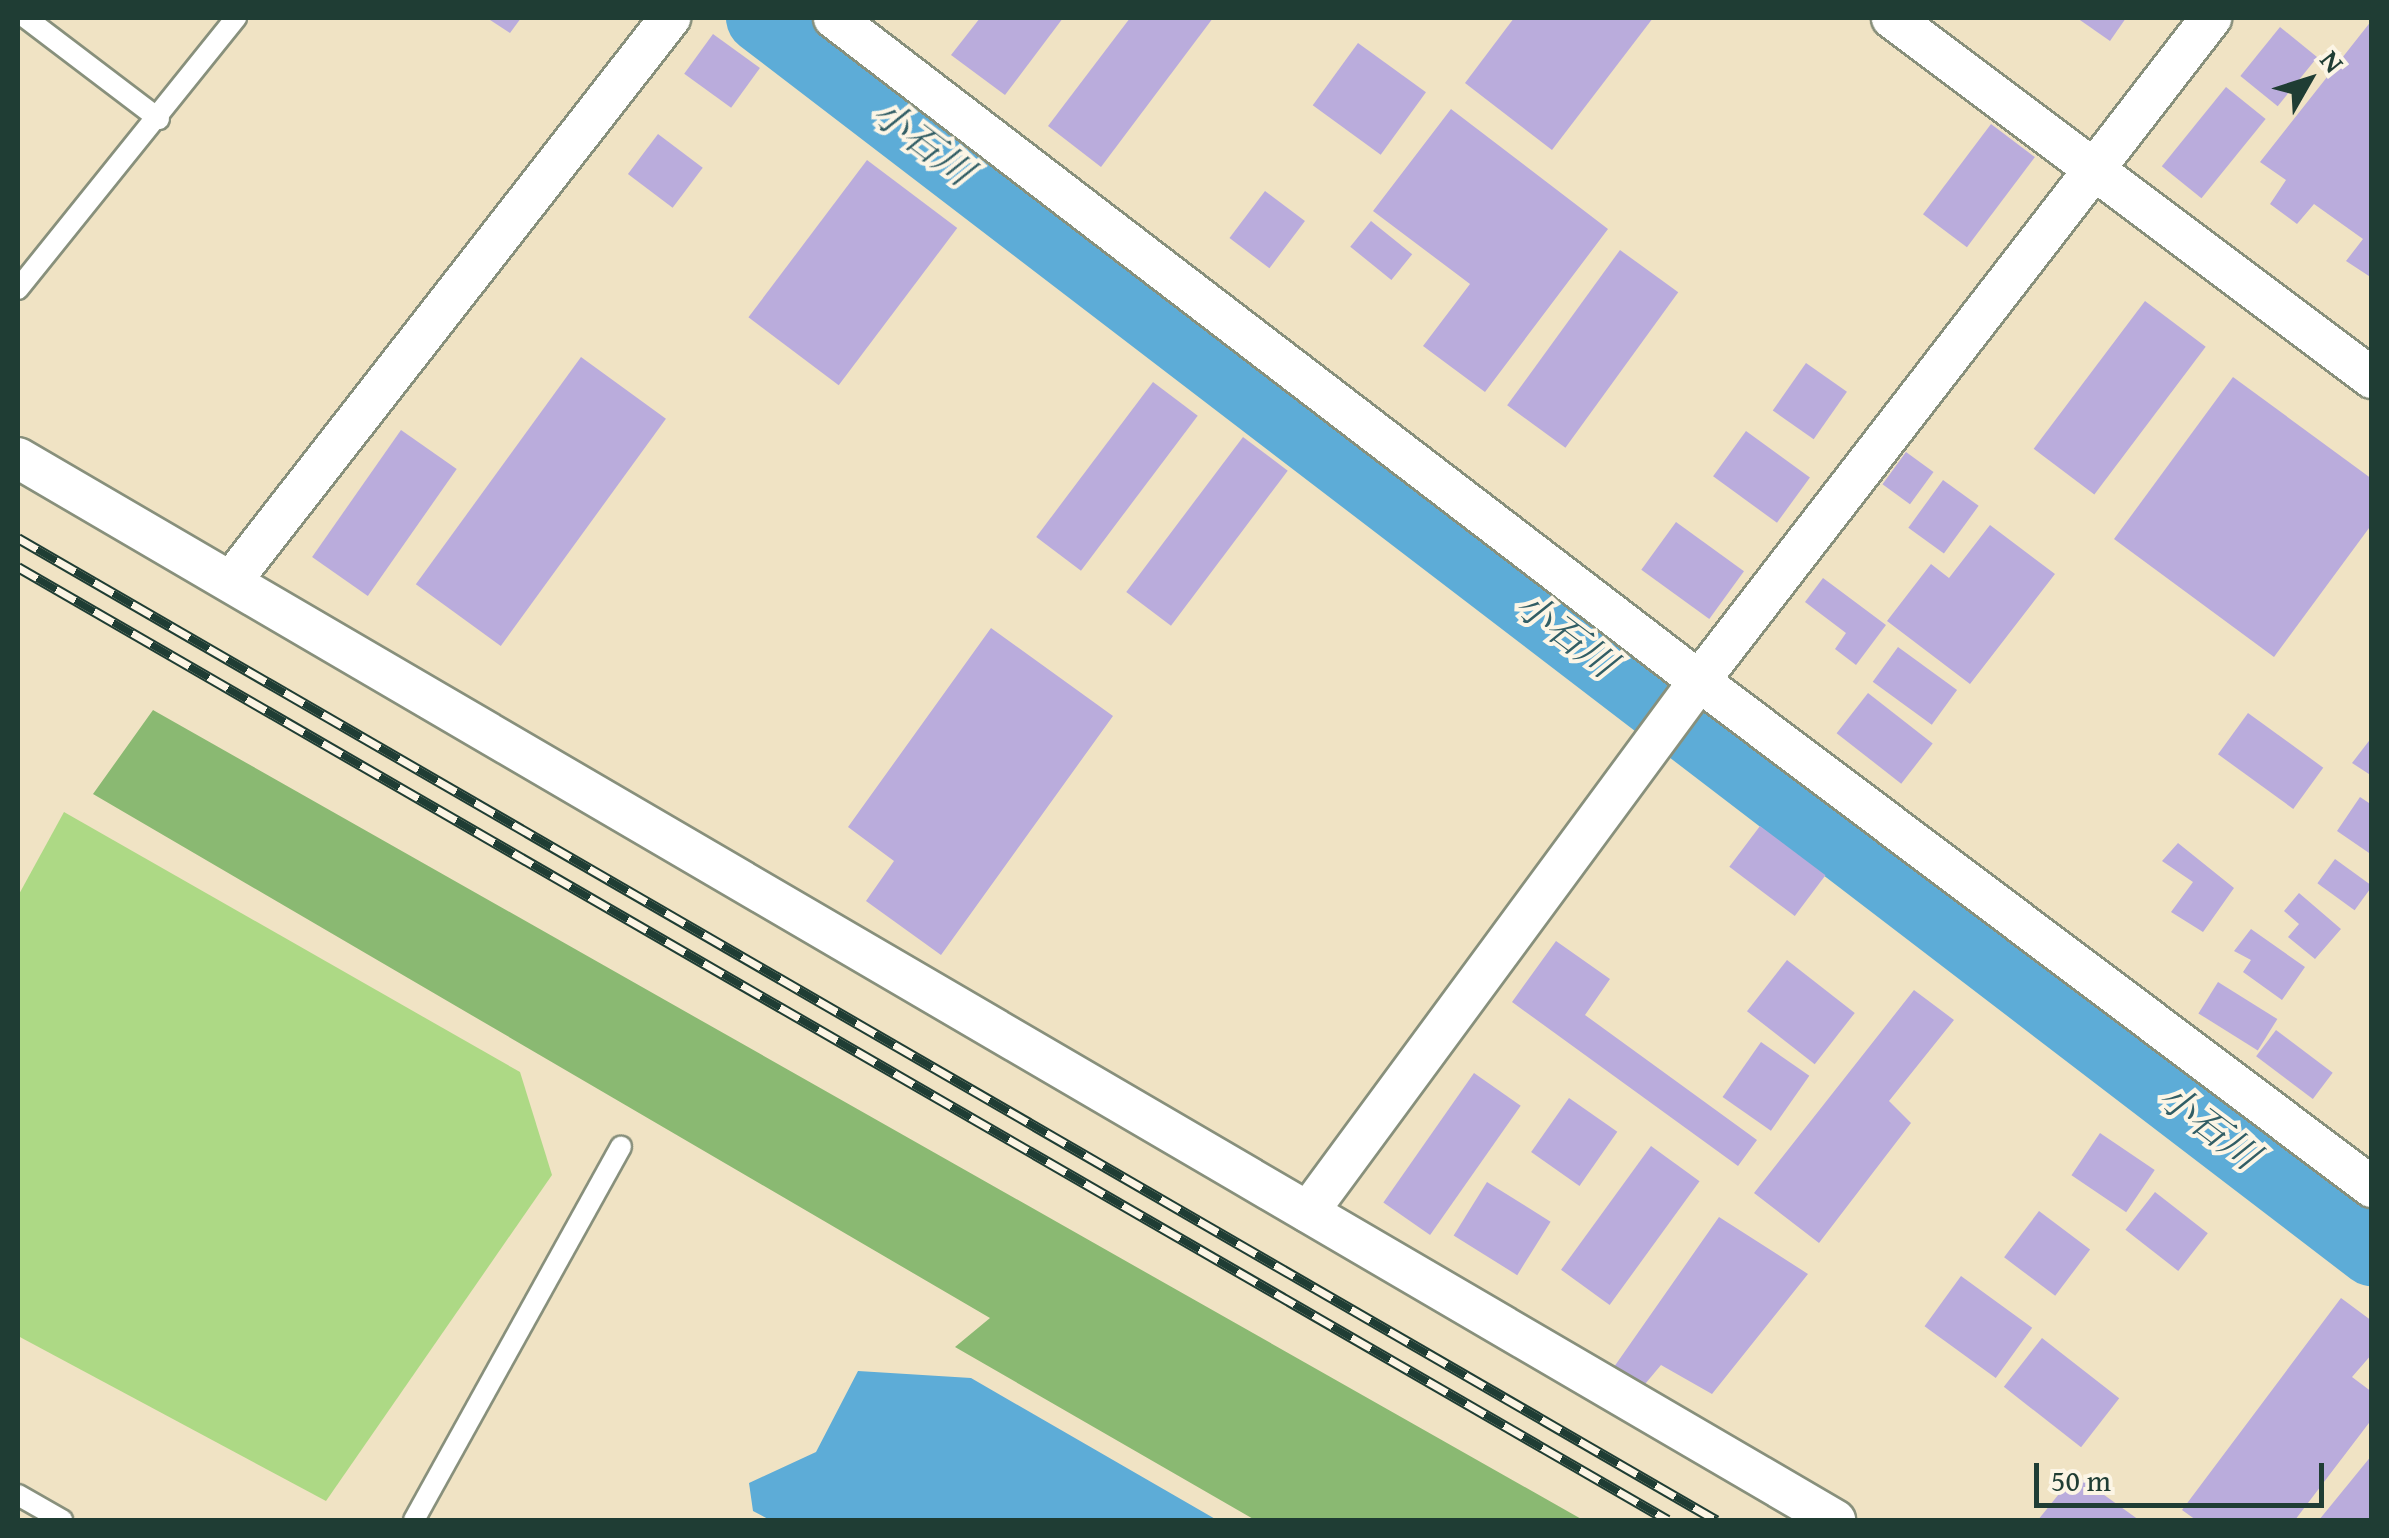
<!DOCTYPE html>
<html>
<head>
<meta charset="utf-8">
<style>
	body { margin:0 }
	#map { position:relative; width:2389px; height:1538px; overflow:hidden; background:#f0e3c4; font-family:"Gentium Book Plus","Noto Serif JP",serif }
	div>[style] { position:absolute }
	.green>* { inset:0; background:#add985 }
	.forest>* { inset:0; background:#8ab972 }
	.water>* { inset:0; background:#5dacd7 }
	.river>* { height:70px; margin:-35px; padding:0 35px; transform-origin:35px; border-radius:35px; background:#5dacd7 }
	.building>* { inset:0; background:#baacdc; transform-origin:0 0 }
	.roads { filter:drop-shadow(2px 0 #88907c) drop-shadow(-2px 0 #88907c) drop-shadow(0 2px #88907c) drop-shadow(0 -2px #88907c) }
	.service>* { height:20px; margin:-10px; padding:0 10px; transform-origin:10px; border-radius:10px; background:#fff }
	.minor>* { height:40px; margin:-20px; padding:0 20px; transform-origin:20px; border-radius:20px; background:#fff }
	.rail>* { height:11px; margin-top:-5.5px; transform-origin:0; background:repeating-linear-gradient(90deg,#fcf5e5 0 22px,#1f3d34 0 44px); box-sizing:border-box; border-block:2px solid #1f3d34 }
	span { translate:-50% -50%; white-space:nowrap; text-align:center; line-height:1.15; -webkit-text-stroke:8px #fcf5e5; paint-order:stroke }
	.water-label { font-size:38px; color:#325e65; font-style:italic }
	.frame { position:absolute; inset:0; border:20px solid #1f3d34; pointer-events:none }
	.north { position:absolute; left:2259px; top:30px; width:100px; height:100px; -webkit-text-stroke:8px #fcf5e5; paint-order:stroke; rotate:51deg; font-size:28px; font-weight:700; line-height:40px; text-align:center; color:#1f3d34 }
	.north::after { content:''; display:block; margin:auto; width:35px; height:45px; background:#1f3d34; clip-path:polygon(50% 0,100% 100%,50% 72%,0 100%) }
	.scale { position:absolute; left:2034px; top:1463px; width:290px; height:45px; box-sizing:border-box; border:5px solid #1f3d34; border-top:0; padding-left:12px; font-size:30px; line-height:35px; white-space:nowrap; color:#1f3d34; -webkit-text-stroke:8px #fcf5e5; paint-order:stroke }
</style>
</head>
<body>
<div id="map">
	<div class="green">
		<div style="clip-path:polygon(64px 812px,520px 1072px,552px 1175px,326px 1501px,18px 1336px,18px 896px)"></div>
	</div>
	<div class="forest">
		<div style="clip-path:polygon(153px 710px,1583px 1520px,1255px 1520px,955px 1347px,990px 1318px,93px 794px)"></div>
	</div>
	<div class="water">
		<div style="clip-path:polygon(858px 1371px,971px 1378px,1217px 1520px,770px 1520px,753px 1511px,749px 1483px,816px 1452px)"></div>
	</div>
	<div class="river">
		<div style="left:761px;top:18px;width:2029px;rotate:37.43deg"></div>
	</div>
	<div class="building">
		<div style="clip-path:polygon(487px 18px,521px 18px,510px 33px)"></div>
		<div style="clip-path:polygon(980px 18px,1063px 18px,1005px 95px,951px 55px)"></div>
		<div style="clip-path:polygon(1130px 18px,1213px 18px,1101px 167px,1048px 126px)"></div>
		<div style="clip-path:polygon(1514px 18px,1653px 18px,1552px 150px,1465px 83px)"></div>
		<div style="clip-path:polygon(2077px 18px,2126px 18px,2110px 41px)"></div>
		<div style="clip-path:polygon(2372px 20px,2372px 278px,2346px 261px,2363px 239px,2314px 204px,2297px 224px,2270px 204px,2286px 180px,2260px 162px)"></div>
		<div style="left:2280px;top:27px;width:48px;height:63px;rotate:39deg"></div>
		<div style="left:713px;top:34px;width:58px;height:49px;rotate:36deg"></div>
		<div style="left:1358px;top:43px;width:84px;height:77px;rotate:36deg"></div>
		<div style="left:2226px;top:87px;width:51px;height:102px;rotate:39deg"></div>
		<div style="clip-path:polygon(1451px 109px,1608px 229px,1485px 392px,1423px 346px,1470px 284px,1373px 211px)"></div>
		<div style="left:1991px;top:124px;width:55px;height:113px;rotate:37deg"></div>
		<div style="left:658px;top:134px;width:56px;height:50px;rotate:37deg"></div>
		<div style="left:867px;top:160px;width:113px;height:197px;rotate:37deg"></div>
		<div style="left:1265px;top:191px;width:50px;height:59px;rotate:37deg"></div>
		<div style="left:1371px;top:221px;width:53px;height:33px;rotate:39deg"></div>
		<div style="left:1620px;top:250px;width:72px;height:192px;rotate:36deg"></div>
		<div style="left:2145px;top:301px;width:76px;height:185px;rotate:37deg"></div>
		<div style="left:581px;top:357px;width:105px;height:281px;rotate:36deg"></div>
		<div style="left:1806px;top:363px;width:50px;height:58px;rotate:35deg"></div>
		<div style="clip-path:polygon(2233px 377px,2372px 479px,2372px 524px,2274px 657px,2114px 539px)"></div>
		<div style="left:1153px;top:382px;width:56px;height:194px;rotate:37deg"></div>
		<div style="left:401px;top:430px;width:68px;height:155px;rotate:35deg"></div>
		<div style="left:1746px;top:431px;width:79px;height:56px;rotate:36deg"></div>
		<div style="left:1243px;top:437px;width:56px;height:194px;rotate:37deg"></div>
		<div style="left:1906px;top:452px;width:34px;height:40px;rotate:36deg"></div>
		<div style="left:1943px;top:480px;width:44px;height:59px;rotate:36deg"></div>
		<div style="left:1676px;top:522px;width:84px;height:59px;rotate:36deg"></div>
		<div style="clip-path:polygon(1990px 525px,2055px 574px,1970px 684px,1887px 621px,1931px 564px,1949px 578px)"></div>
		<div style="clip-path:polygon(1823px 578px,1886px 625px,1856px 665px,1835px 649px,1846px 633px,1805px 602px)"></div>
		<div style="clip-path:polygon(991px 628px,1113px 716px,941px 955px,866px 901px,894px 861px,848px 827px)"></div>
		<div style="left:1898px;top:647px;width:73px;height:43px;rotate:36deg"></div>
		<div style="left:1868px;top:693px;width:82px;height:51px;rotate:38deg"></div>
		<div style="left:2248px;top:713px;width:93px;height:51px;rotate:36deg"></div>
		<div style="clip-path:polygon(2372px 737px,2372px 776px,2352px 763px)"></div>
		<div style="clip-path:polygon(2360px 797px,2372px 805px,2372px 855px,2337px 831px)"></div>
		<div style="left:1760px;top:826px;width:82px;height:51px;rotate:37deg"></div>
		<div style="clip-path:polygon(2178px 843px,2234px 888px,2203px 932px,2171px 912px,2193px 882px,2162px 861px)"></div>
		<div style="left:2335px;top:859px;width:46px;height:30px;rotate:36deg"></div>
		<div style="clip-path:polygon(2299px 893px,2341px 929px,2315px 959px,2288px 937px,2299px 924px,2284px 911px)"></div>
		<div style="clip-path:polygon(2251px 929px,2305px 967px,2282px 1000px,2243px 972px,2251px 960px,2234px 951px)"></div>
		<div style="clip-path:polygon(1556px 941px,1610px 979px,1585px 1015px,1757px 1140px,1738px 1166px,1512px 1002px)"></div>
		<div style="left:1787px;top:960px;width:86px;height:65px;rotate:38deg"></div>
		<div style="left:2218px;top:982px;width:70px;height:37px;rotate:32deg"></div>
		<div style="clip-path:polygon(1914px 990px,1954px 1020px,1889px 1101px,1911px 1123px,1819px 1243px,1754px 1193px)"></div>
		<div style="left:2276px;top:1030px;width:71px;height:33px;rotate:37deg"></div>
		<div style="left:1761px;top:1042px;width:59px;height:67px;rotate:35deg"></div>
		<div style="left:1474px;top:1073px;width:57px;height:158px;rotate:35deg"></div>
		<div style="left:1569px;top:1098px;width:59px;height:66px;rotate:35deg"></div>
		<div style="left:2100px;top:1133px;width:66px;height:51px;rotate:34deg"></div>
		<div style="left:1651px;top:1146px;width:60px;height:153px;rotate:36deg"></div>
		<div style="left:1487px;top:1182px;width:75px;height:63px;rotate:32deg"></div>
		<div style="left:2155px;top:1192px;width:67px;height:48px;rotate:38deg"></div>
		<div style="left:2039px;top:1211px;width:64px;height:58px;rotate:37deg"></div>
		<div style="clip-path:polygon(1719px 1217px,1808px 1274px,1712px 1394px,1661px 1365px,1640px 1390px,1614px 1367px)"></div>
		<div style="left:1961px;top:1276px;width:88px;height:62px;rotate:36deg"></div>
		<div style="clip-path:polygon(2341px 1298px,2372px 1321px,2372px 1354px,2352px 1377px,2372px 1392px,2372px 1419px,2295px 1520px,2196px 1520px,2182px 1510px)"></div>
		<div style="left:2042px;top:1338px;width:98px;height:62px;rotate:38deg"></div>
		<div style="clip-path:polygon(2372px 1455px,2372px 1520px,2319px 1520px)"></div>
		<div style="clip-path:polygon(2075px 1474px,2139px 1520px,2038px 1520px)"></div>
	</div>
	<div class="roads">
		<div class="service">
			<div style="left:26px;top:18px;width:167px;rotate:37.2deg"></div>
			<div style="left:18px;top:289px;width:348px;rotate:-51.2deg"></div>
			<div style="left:18px;top:1495px;width:51px;rotate:29.6deg"></div>
			<div style="left:414px;top:1520px;width:427px;rotate:-61deg"></div>
		</div>
		<div class="minor">
			<div style="left:834px;top:18px;width:1090px;rotate:37.47deg"></div>
			<div style="left:1699px;top:681px;width:842px;rotate:36.94deg"></div>
			<div style="left:1892px;top:18px;width:600px;rotate:36.87deg"></div>
			<div style="left:18px;top:458px;width:2105px;rotate:30.31deg"></div>
			<div style="left:232px;top:580px;width:713px;rotate:-52.07deg"></div>
			<div style="left:1308px;top:1212px;width:659px;rotate:-53.63deg"></div>
			<div style="left:1699px;top:681px;width:838px;rotate:-52.32deg"></div>
		</div>
	</div>
	<div class="rail">
		<div style="left:18px;top:538px;width:1962px;rotate:30.04deg"></div>
		<div style="left:18px;top:567px;width:1905px;rotate:30.01deg"></div>
	</div>
	<div class="water-label">
		<span style="left:923px;top:142px;rotate:37deg">小石川</span>
		<span style="left:1566px;top:634px;rotate:37deg">小石川</span>
		<span style="left:2209px;top:1126px;rotate:37deg">小石川</span>
	</div>
	<div class="frame"></div>
	<div class="north">N</div>
	<div class="scale">50 m</div>
</div>
</body>
</html>
